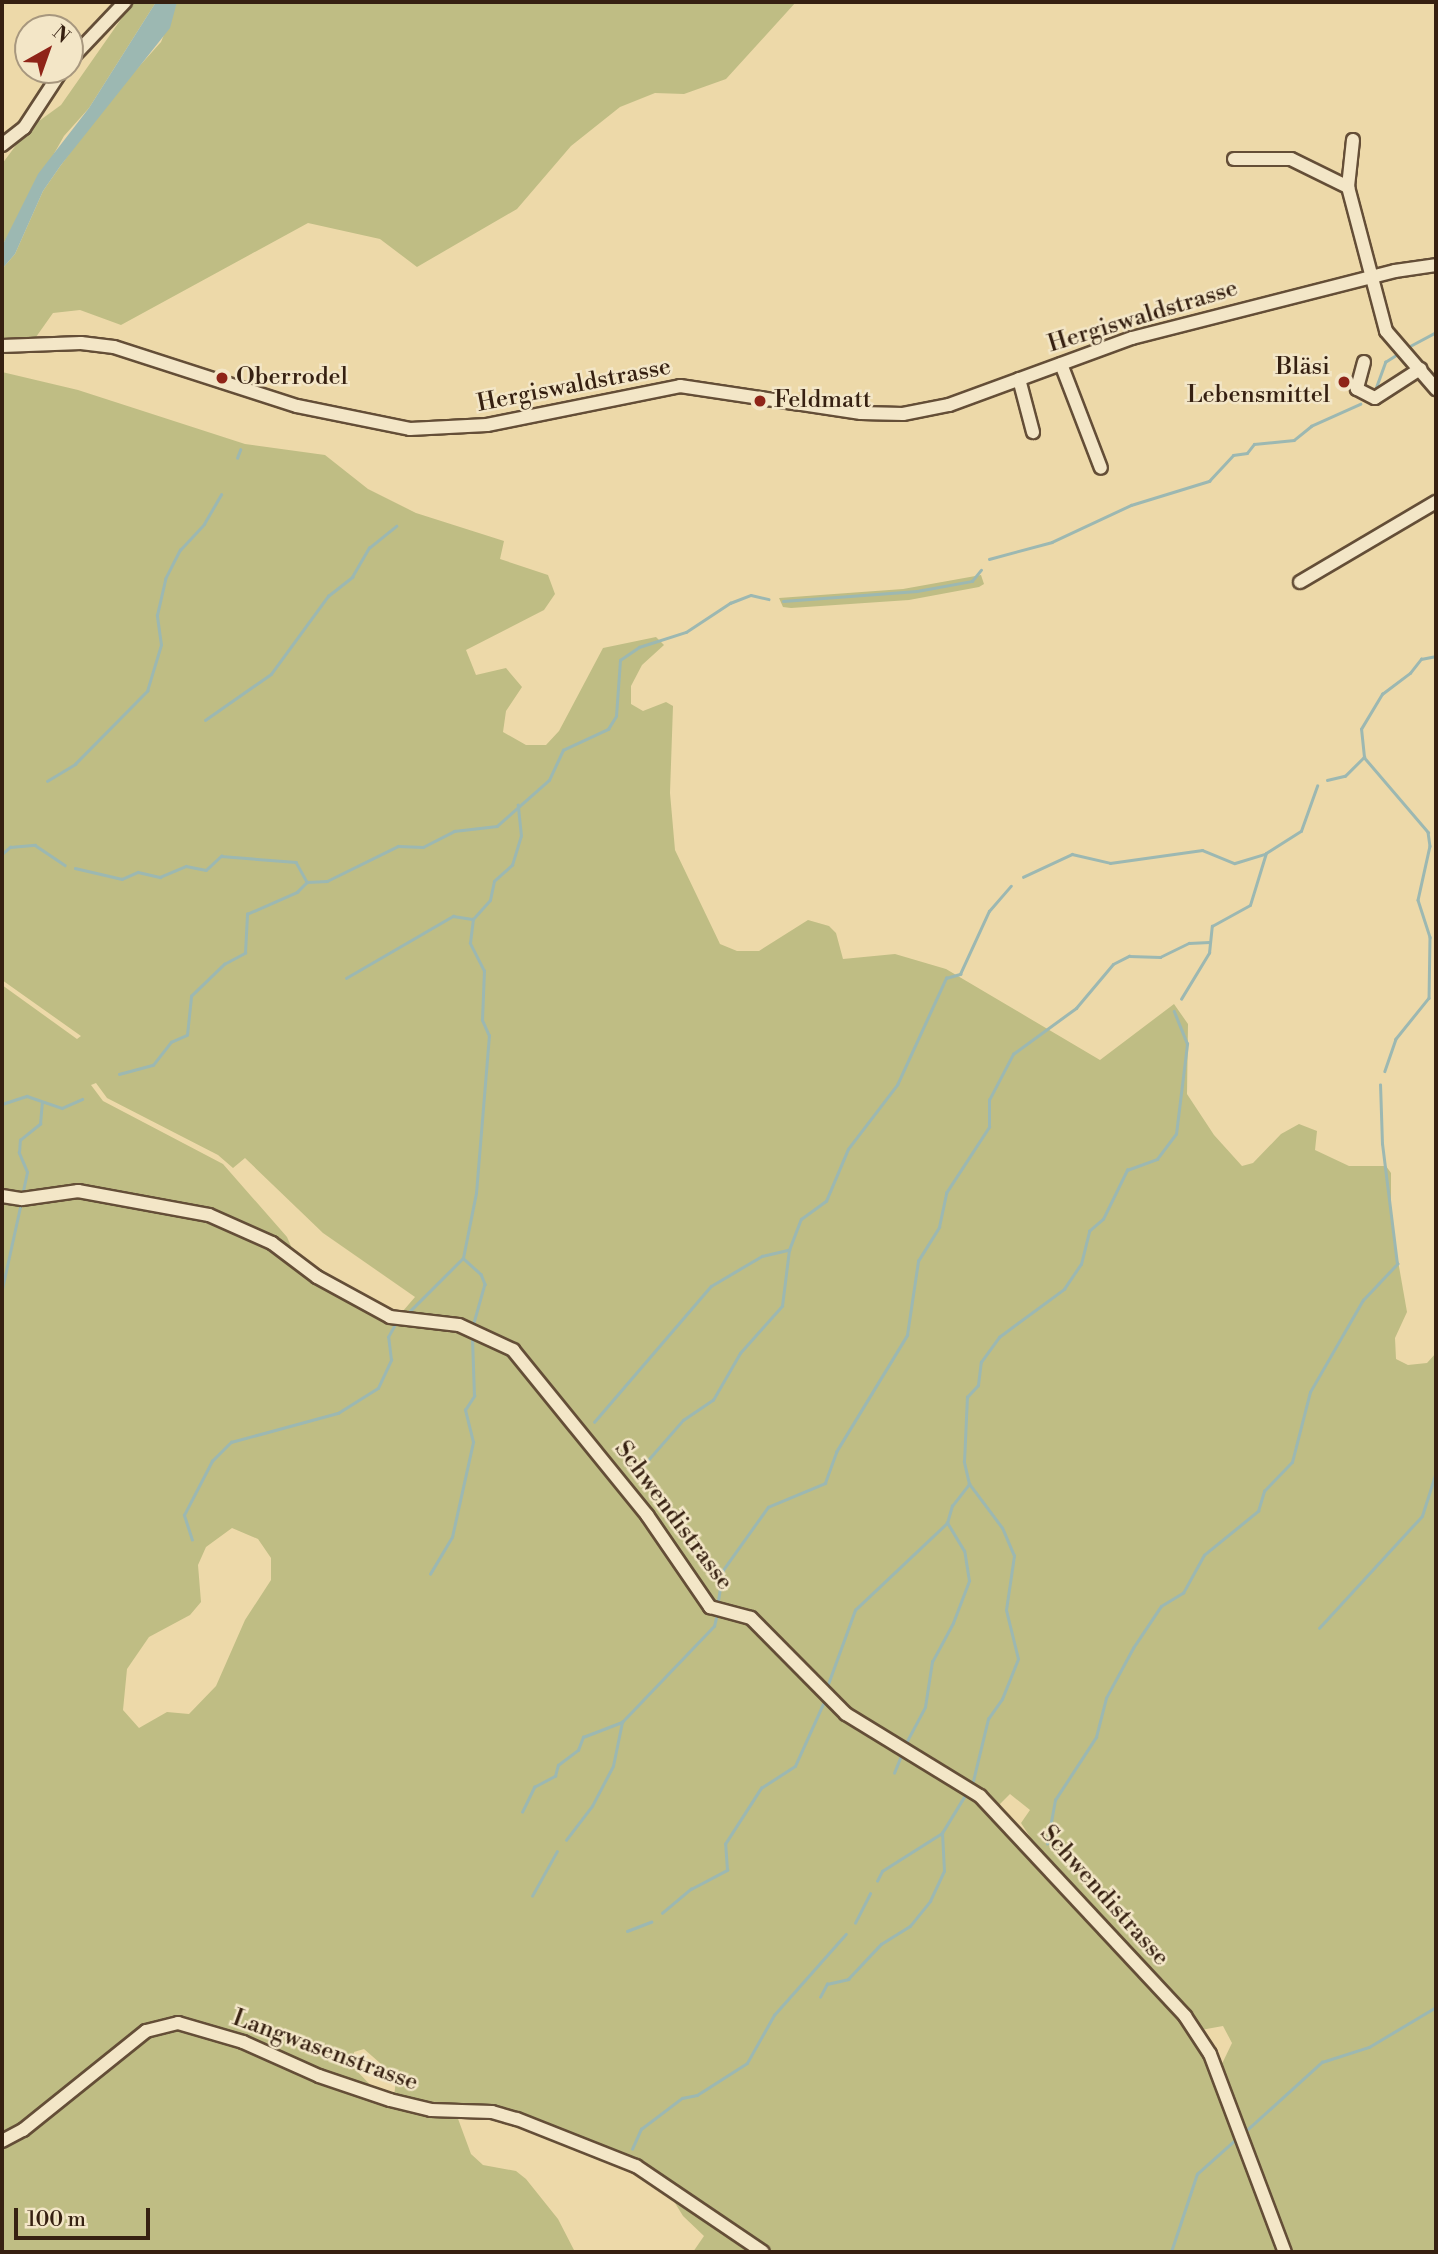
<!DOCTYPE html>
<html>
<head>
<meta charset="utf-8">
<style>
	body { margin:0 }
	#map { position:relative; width:1438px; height:2254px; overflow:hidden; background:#edd9a9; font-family:"Libre Bodoni",serif }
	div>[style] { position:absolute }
	.green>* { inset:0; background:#bfbd84 }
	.water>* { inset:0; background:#9cb8b2 }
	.stream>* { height:2.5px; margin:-1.25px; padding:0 1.25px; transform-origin:1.25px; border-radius:1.25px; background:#9cb8b2 }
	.roads { filter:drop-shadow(2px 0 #644e37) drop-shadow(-2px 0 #644e37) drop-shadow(0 2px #644e37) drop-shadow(0 -2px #644e37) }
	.minor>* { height:12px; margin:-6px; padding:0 6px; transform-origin:6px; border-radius:6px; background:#f3e6c7 }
	.dots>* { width:19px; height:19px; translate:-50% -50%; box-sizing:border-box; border:4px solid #f3e6c7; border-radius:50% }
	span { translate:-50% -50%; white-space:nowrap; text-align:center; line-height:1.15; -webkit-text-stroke:5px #f3e6c7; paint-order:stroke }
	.street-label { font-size:24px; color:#362011 }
	.poi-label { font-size:24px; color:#362011 }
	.right { translate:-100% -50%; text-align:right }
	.left { translate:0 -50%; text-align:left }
	.frame { position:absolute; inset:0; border:4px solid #362011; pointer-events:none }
	.north { position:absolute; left:14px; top:14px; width:70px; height:70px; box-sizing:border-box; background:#f3e6c7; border:2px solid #a7977e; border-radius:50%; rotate:40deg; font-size:19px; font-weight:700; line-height:28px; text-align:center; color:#362011 }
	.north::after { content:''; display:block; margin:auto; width:24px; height:32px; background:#8f2418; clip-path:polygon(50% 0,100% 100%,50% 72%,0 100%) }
	.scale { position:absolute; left:14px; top:2208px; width:136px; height:32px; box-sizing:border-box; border:4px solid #362011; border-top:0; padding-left:9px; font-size:21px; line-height:24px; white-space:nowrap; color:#362011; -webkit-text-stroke:5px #f3e6c7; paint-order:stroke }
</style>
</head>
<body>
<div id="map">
	<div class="green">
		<div style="clip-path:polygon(133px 2px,156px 2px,89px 108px,64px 136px,2px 246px,2px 164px,28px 129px,61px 105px)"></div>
		<div style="clip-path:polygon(177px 2px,796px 2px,726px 79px,684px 94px,655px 93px,620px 107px,571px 146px,517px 209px,417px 267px,380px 239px,308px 223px,121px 325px,80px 310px,53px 313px,36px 337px,2px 338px,2px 269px,15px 254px,43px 191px,61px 165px,109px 100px,161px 42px)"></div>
		<div style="clip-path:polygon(evenodd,2px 372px,78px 390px,245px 444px,325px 455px,368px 489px,416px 513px,504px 541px,500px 559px,548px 575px,555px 594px,544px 610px,466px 650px,476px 675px,506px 668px,522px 687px,506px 711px,503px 732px,526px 745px,546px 745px,559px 731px,603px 648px,656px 637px,664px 645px,642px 665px,631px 686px,631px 704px,643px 711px,666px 702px,673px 706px,670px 793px,675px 850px,720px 944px,737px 951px,759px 951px,808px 920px,829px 926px,836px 933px,843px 959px,895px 954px,946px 969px,1100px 1060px,1174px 1004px,1188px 1024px,1187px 1094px,1214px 1135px,1242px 1166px,1253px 1163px,1281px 1134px,1299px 1124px,1317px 1131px,1315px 1150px,1349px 1166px,1386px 1166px,1391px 1173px,1391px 1221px,1407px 1312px,1395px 1338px,1396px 1359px,1408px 1365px,1427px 1363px,1436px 1353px,1436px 2252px,1287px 2252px,1219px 2070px,1232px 2043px,1223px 2026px,1201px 2030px,1181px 2008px,1181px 2000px,1173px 1999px,1047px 1863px,1021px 1823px,1030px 1810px,1010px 1794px,994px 1810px,1200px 2037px,1282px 2252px,767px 2252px,625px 2159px,507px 2114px,433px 2109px,394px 2099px,396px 2077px,364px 2049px,354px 2052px,354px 2068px,379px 2094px,299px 2065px,359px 2092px,457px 2116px,471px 2154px,483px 2165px,516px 2171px,526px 2179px,558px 2219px,575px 2252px,2px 2252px,2px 1198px,20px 1201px,84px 1194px,202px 1216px,264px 1240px,334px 1291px,388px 1319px,397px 1318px,415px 1297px,323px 1233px,245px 1158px,233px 1168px,218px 1155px,107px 1098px,96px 1083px,91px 1085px,103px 1101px,223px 1164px,287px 1237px,294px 1253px,207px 1212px,71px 1189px,21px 1197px,2px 1193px,2px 985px,77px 1039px,81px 1036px,2px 980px,2px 372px,232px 1528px,258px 1539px,271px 1558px,271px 1580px,245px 1620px,216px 1686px,189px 1714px,167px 1712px,139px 1728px,123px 1710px,127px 1669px,149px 1637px,190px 1615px,201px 1602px,198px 1565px,206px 1547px,232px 1528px)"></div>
		<div style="clip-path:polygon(981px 575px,984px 584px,979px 587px,909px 600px,791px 608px,783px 607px,779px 598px,903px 589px)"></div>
		<div style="clip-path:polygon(667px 2190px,759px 2252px,693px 2252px,704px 2236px,683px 2216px)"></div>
	</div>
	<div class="water">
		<div style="clip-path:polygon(156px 2px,177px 2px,170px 28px,61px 165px,43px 191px,15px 254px,2px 269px,2px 246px,38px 174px,89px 108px)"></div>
	</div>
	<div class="stream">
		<div style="left:1410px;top:346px;width:30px;rotate:-28deg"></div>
		<div style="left:1374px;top:393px;width:33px;rotate:-70deg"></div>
		<div style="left:1385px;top:362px;width:13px;rotate:-32deg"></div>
		<div style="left:237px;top:458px;width:9px;rotate:-69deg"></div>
		<div style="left:989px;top:559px;width:65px;rotate:-15.1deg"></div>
		<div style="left:1052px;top:542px;width:87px;rotate:-25.1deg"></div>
		<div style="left:1131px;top:505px;width:82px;rotate:-17.1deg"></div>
		<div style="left:1209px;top:481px;width:35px;rotate:-47deg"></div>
		<div style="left:1233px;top:455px;width:14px;rotate:-8deg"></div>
		<div style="left:1247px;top:453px;width:11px;rotate:-52deg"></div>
		<div style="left:1254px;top:444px;width:40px;rotate:-5.7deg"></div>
		<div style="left:1294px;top:440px;width:22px;rotate:-39deg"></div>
		<div style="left:1311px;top:426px;width:54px;rotate:-24.2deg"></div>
		<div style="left:783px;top:601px;width:134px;rotate:-4.3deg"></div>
		<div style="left:917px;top:591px;width:56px;rotate:-10.3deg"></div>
		<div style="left:972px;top:581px;width:14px;rotate:-51deg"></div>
		<div style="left:205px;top:720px;width:80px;rotate:-34.9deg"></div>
		<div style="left:271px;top:674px;width:97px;rotate:-53.8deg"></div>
		<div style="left:328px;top:596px;width:31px;rotate:-38deg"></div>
		<div style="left:352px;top:577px;width:34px;rotate:-60deg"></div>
		<div style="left:369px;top:548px;width:35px;rotate:-39deg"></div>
		<div style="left:1364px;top:757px;width:99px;rotate:49.5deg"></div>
		<div style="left:1428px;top:832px;width:14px;rotate:82deg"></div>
		<div style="left:1430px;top:846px;width:55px;rotate:102.5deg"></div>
		<div style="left:1418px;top:900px;width:39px;rotate:72deg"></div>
		<div style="left:1430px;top:937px;width:61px;rotate:90.9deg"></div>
		<div style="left:1429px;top:998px;width:53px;rotate:128.8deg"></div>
		<div style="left:1396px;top:1039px;width:34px;rotate:109deg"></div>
		<div style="left:1364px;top:757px;width:28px;rotate:-96deg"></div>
		<div style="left:1361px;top:729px;width:41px;rotate:-59deg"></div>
		<div style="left:1382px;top:694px;width:35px;rotate:-37deg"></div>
		<div style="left:1410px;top:673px;width:18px;rotate:-52deg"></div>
		<div style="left:1421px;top:659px;width:15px;rotate:-11deg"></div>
		<div style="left:1327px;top:780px;width:18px;rotate:-13deg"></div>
		<div style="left:1345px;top:776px;width:27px;rotate:-45deg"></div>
		<div style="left:47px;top:781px;width:33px;rotate:-31deg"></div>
		<div style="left:75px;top:764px;width:103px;rotate:-45.4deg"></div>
		<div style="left:147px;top:691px;width:48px;rotate:-73.1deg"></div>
		<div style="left:161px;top:645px;width:30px;rotate:-98deg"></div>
		<div style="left:157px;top:615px;width:37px;rotate:-77deg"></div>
		<div style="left:165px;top:579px;width:33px;rotate:-63deg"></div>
		<div style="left:180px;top:550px;width:35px;rotate:-47deg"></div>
		<div style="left:204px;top:524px;width:34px;rotate:-60deg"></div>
		<div style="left:2px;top:854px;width:11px;rotate:-41deg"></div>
		<div style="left:10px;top:847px;width:25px;rotate:-5deg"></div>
		<div style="left:35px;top:845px;width:36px;rotate:34deg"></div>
		<div style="left:75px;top:868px;width:48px;rotate:13.2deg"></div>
		<div style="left:122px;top:879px;width:17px;rotate:-24deg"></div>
		<div style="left:138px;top:872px;width:23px;rotate:13deg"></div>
		<div style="left:160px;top:877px;width:28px;rotate:-23deg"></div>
		<div style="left:186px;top:866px;width:20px;rotate:11deg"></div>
		<div style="left:206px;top:870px;width:21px;rotate:-43deg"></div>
		<div style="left:221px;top:856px;width:75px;rotate:4.6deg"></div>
		<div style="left:296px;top:862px;width:23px;rotate:61deg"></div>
		<div style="left:1023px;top:877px;width:54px;rotate:-25.1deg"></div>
		<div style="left:1072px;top:854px;width:39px;rotate:13deg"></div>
		<div style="left:1110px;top:863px;width:93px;rotate:-8deg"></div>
		<div style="left:1202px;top:850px;width:35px;rotate:22deg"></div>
		<div style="left:1235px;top:863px;width:30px;rotate:-17deg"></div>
		<div style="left:346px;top:978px;width:124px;rotate:-30.1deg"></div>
		<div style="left:453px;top:916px;width:19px;rotate:9deg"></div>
		<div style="left:1181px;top:999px;width:54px;rotate:-58.7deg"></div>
		<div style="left:1209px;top:953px;width:27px;rotate:-84deg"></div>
		<div style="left:1212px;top:926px;width:43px;rotate:-28.9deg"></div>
		<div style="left:1250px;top:905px;width:54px;rotate:-72.9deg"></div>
		<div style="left:1266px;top:853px;width:41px;rotate:-32.2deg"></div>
		<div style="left:1301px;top:831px;width:48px;rotate:-70.4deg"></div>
		<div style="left:119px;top:1074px;width:35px;rotate:-15deg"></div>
		<div style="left:153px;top:1065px;width:29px;rotate:-52deg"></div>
		<div style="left:171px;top:1042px;width:17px;rotate:-24deg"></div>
		<div style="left:187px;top:1035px;width:39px;rotate:-84deg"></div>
		<div style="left:191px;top:996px;width:46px;rotate:-44.1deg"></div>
		<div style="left:224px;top:964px;width:24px;rotate:-28deg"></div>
		<div style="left:245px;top:953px;width:39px;rotate:-87deg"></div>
		<div style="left:247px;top:914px;width:55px;rotate:-23.7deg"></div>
		<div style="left:297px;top:892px;width:14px;rotate:-45deg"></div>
		<div style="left:307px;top:882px;width:20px;rotate:-3deg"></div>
		<div style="left:327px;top:881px;width:79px;rotate:-26.2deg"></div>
		<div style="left:398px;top:846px;width:25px;rotate:2deg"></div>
		<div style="left:423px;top:847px;width:35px;rotate:-27deg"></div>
		<div style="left:454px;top:831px;width:43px;rotate:-6.6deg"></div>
		<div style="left:497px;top:826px;width:69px;rotate:-41.5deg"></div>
		<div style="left:549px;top:780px;width:33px;rotate:-65deg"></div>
		<div style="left:563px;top:750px;width:50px;rotate:-25deg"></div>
		<div style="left:608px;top:729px;width:15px;rotate:-58deg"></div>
		<div style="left:616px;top:716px;width:56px;rotate:-85.9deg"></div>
		<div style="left:620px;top:660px;width:23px;rotate:-34deg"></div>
		<div style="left:639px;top:647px;width:49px;rotate:-17.7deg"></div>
		<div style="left:686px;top:632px;width:53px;rotate:-33.4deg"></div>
		<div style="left:730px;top:603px;width:22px;rotate:-21deg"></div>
		<div style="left:751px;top:595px;width:18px;rotate:13deg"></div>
		<div style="left:2px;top:1104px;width:26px;rotate:-18deg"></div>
		<div style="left:27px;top:1096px;width:37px;rotate:19deg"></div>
		<div style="left:62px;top:1108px;width:22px;rotate:-24deg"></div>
		<div style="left:23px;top:1191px;width:19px;rotate:-78deg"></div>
		<div style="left:27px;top:1172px;width:21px;rotate:-113deg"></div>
		<div style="left:19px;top:1153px;width:13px;rotate:-86deg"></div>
		<div style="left:20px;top:1140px;width:26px;rotate:-39deg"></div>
		<div style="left:40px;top:1124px;width:21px;rotate:-85deg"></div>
		<div style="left:463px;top:1258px;width:24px;rotate:42deg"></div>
		<div style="left:481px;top:1274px;width:11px;rotate:68deg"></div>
		<div style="left:485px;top:1284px;width:41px;rotate:105.8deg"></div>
		<div style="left:2px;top:1289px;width:84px;rotate:-77.6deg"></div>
		<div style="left:407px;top:1314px;width:79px;rotate:-45deg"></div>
		<div style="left:463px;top:1258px;width:66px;rotate:-78.7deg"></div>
		<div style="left:476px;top:1193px;width:158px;rotate:-85.3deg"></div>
		<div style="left:489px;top:1036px;width:17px;rotate:-114deg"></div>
		<div style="left:482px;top:1020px;width:49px;rotate:-87.7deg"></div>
		<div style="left:484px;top:971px;width:31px;rotate:-117deg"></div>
		<div style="left:470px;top:943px;width:24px;rotate:-83deg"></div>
		<div style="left:473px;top:919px;width:25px;rotate:-48deg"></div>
		<div style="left:490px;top:900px;width:19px;rotate:-78deg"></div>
		<div style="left:494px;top:881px;width:24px;rotate:-42deg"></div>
		<div style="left:512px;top:865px;width:30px;rotate:-73deg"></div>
		<div style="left:521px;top:836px;width:31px;rotate:-96deg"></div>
		<div style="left:594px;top:1422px;width:179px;rotate:-49.3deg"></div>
		<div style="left:711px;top:1286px;width:59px;rotate:-30.5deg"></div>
		<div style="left:762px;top:1256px;width:28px;rotate:-13deg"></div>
		<div style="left:641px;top:1468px;width:64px;rotate:-48.8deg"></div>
		<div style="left:683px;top:1420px;width:36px;rotate:-34deg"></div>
		<div style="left:713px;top:1400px;width:54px;rotate:-60.1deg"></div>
		<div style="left:740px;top:1353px;width:63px;rotate:-48.2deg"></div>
		<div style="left:782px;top:1306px;width:56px;rotate:-82.9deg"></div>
		<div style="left:789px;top:1250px;width:33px;rotate:-69deg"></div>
		<div style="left:801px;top:1219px;width:31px;rotate:-36deg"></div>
		<div style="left:826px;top:1201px;width:56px;rotate:-67.1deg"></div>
		<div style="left:848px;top:1149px;width:81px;rotate:-52.6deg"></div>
		<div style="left:897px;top:1085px;width:118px;rotate:-65.4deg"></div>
		<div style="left:946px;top:978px;width:15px;rotate:-16deg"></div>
		<div style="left:960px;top:974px;width:69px;rotate:-65.3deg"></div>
		<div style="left:989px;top:911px;width:33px;rotate:-49deg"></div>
		<div style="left:192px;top:1540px;width:26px;rotate:-108deg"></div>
		<div style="left:184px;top:1515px;width:61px;rotate:-62.6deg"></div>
		<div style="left:212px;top:1461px;width:27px;rotate:-45deg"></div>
		<div style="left:231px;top:1442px;width:111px;rotate:-15.2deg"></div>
		<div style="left:338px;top:1413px;width:47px;rotate:-32deg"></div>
		<div style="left:378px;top:1388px;width:31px;rotate:-65deg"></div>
		<div style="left:391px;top:1360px;width:23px;rotate:-97deg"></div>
		<div style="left:388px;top:1337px;width:13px;rotate:-61deg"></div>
		<div style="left:430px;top:1574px;width:43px;rotate:-59.3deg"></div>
		<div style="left:452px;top:1537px;width:97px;rotate:-77.5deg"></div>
		<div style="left:473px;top:1442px;width:33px;rotate:-104deg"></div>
		<div style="left:465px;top:1410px;width:17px;rotate:-57deg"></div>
		<div style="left:474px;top:1396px;width:57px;rotate:-92deg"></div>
		<div style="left:718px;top:1601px;width:31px;rotate:-81deg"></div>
		<div style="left:723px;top:1570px;width:77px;rotate:-54.5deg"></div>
		<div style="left:768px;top:1507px;width:62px;rotate:-22.8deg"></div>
		<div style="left:825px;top:1483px;width:33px;rotate:-70deg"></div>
		<div style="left:836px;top:1452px;width:137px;rotate:-58.7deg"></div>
		<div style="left:907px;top:1335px;width:75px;rotate:-81.5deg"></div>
		<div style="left:918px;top:1261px;width:40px;rotate:-58deg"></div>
		<div style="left:939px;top:1227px;width:35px;rotate:-78deg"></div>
		<div style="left:946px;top:1193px;width:79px;rotate:-56.9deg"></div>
		<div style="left:989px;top:1127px;width:27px;rotate:-90deg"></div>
		<div style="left:989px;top:1100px;width:52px;rotate:-62.4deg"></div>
		<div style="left:1013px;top:1054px;width:78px;rotate:-36.1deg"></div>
		<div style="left:1076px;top:1008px;width:57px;rotate:-49.9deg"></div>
		<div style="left:1113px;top:964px;width:18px;rotate:-27deg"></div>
		<div style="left:1129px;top:956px;width:31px;rotate:2deg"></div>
		<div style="left:1160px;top:957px;width:32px;rotate:-26deg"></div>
		<div style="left:1189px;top:943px;width:20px;rotate:-3deg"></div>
		<div style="left:1319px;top:1628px;width:152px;rotate:-47.4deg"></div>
		<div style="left:1422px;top:1516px;width:46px;rotate:-72.3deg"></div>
		<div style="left:827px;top:1687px;width:82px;rotate:-70deg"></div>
		<div style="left:855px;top:1610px;width:127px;rotate:-43.4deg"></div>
		<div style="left:947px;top:1523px;width:18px;rotate:-74deg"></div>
		<div style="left:952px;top:1506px;width:28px;rotate:-52deg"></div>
		<div style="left:907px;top:1741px;width:38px;rotate:-62deg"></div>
		<div style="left:925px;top:1707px;width:46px;rotate:-81.2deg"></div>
		<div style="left:932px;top:1662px;width:44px;rotate:-61.7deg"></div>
		<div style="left:953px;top:1623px;width:45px;rotate:-69.1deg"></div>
		<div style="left:969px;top:1581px;width:30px;rotate:-99deg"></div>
		<div style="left:964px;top:1551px;width:33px;rotate:-121deg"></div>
		<div style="left:894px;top:1773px;width:18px;rotate:-68deg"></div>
		<div style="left:973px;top:1781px;width:64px;rotate:-76.4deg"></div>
		<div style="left:988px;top:1719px;width:24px;rotate:-55deg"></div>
		<div style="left:1002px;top:1699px;width:43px;rotate:-68.2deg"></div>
		<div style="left:1018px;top:1659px;width:50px;rotate:-103.8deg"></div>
		<div style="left:1006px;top:1610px;width:55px;rotate:-81.6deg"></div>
		<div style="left:1014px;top:1556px;width:30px;rotate:-113deg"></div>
		<div style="left:1002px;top:1528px;width:55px;rotate:-126.9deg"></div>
		<div style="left:969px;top:1484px;width:23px;rotate:-103deg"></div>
		<div style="left:964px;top:1462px;width:65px;rotate:-87.4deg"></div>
		<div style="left:967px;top:1397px;width:16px;rotate:-47deg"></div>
		<div style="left:978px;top:1385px;width:23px;rotate:-83deg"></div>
		<div style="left:981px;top:1362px;width:31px;rotate:-54deg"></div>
		<div style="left:999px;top:1337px;width:81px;rotate:-36.4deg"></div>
		<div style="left:1064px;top:1289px;width:30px;rotate:-56deg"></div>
		<div style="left:1081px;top:1264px;width:34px;rotate:-76deg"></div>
		<div style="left:1089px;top:1231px;width:18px;rotate:-41deg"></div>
		<div style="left:1103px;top:1219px;width:55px;rotate:-63.9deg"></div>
		<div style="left:1127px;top:1170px;width:32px;rotate:-20deg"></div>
		<div style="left:1157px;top:1159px;width:31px;rotate:-53deg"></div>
		<div style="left:1176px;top:1134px;width:91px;rotate:-83deg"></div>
		<div style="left:1187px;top:1044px;width:35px;rotate:-112deg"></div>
		<div style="left:522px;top:1812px;width:28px;rotate:-64deg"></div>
		<div style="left:534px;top:1787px;width:24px;rotate:-28deg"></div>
		<div style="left:555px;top:1776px;width:11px;rotate:-75deg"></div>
		<div style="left:558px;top:1765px;width:25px;rotate:-37deg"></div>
		<div style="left:578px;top:1750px;width:14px;rotate:-69deg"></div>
		<div style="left:583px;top:1737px;width:42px;rotate:-21deg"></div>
		<div style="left:622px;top:1722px;width:133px;rotate:-46.2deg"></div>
		<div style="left:714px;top:1626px;width:8px;rotate:-76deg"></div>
		<div style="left:566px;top:1840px;width:43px;rotate:-52.6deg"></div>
		<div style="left:592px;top:1806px;width:45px;rotate:-62.3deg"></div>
		<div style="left:613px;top:1766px;width:45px;rotate:-78.4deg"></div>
		<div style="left:1047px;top:1844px;width:45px;rotate:-79.7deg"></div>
		<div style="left:1055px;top:1800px;width:75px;rotate:-56.9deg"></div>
		<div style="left:1096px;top:1737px;width:40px;rotate:-75.6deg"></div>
		<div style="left:1106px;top:1698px;width:57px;rotate:-61.6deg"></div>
		<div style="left:1133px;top:1648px;width:50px;rotate:-56.3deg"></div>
		<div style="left:1161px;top:1606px;width:26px;rotate:-31deg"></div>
		<div style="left:1183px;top:1593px;width:43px;rotate:-61.1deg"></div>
		<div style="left:1204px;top:1555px;width:70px;rotate:-39.2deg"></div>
		<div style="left:1258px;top:1511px;width:21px;rotate:-73deg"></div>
		<div style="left:1264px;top:1491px;width:40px;rotate:-46deg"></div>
		<div style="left:1292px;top:1462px;width:72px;rotate:-75.6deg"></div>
		<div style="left:1310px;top:1392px;width:106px;rotate:-60.1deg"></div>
		<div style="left:1363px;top:1300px;width:50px;rotate:-46.6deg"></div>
		<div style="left:1397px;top:1264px;width:121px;rotate:-97.1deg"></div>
		<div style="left:1382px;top:1144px;width:59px;rotate:-91.9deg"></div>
		<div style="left:877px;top:1881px;width:11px;rotate:-63deg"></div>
		<div style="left:882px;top:1871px;width:71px;rotate:-32.3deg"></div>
		<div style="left:942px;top:1833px;width:42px;rotate:-58.6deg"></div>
		<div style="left:532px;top:1896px;width:51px;rotate:-60.9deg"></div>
		<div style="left:662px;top:1913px;width:38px;rotate:-40deg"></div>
		<div style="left:691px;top:1889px;width:41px;rotate:-27.8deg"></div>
		<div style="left:727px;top:1870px;width:26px;rotate:-94deg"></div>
		<div style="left:725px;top:1844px;width:67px;rotate:-57.3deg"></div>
		<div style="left:761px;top:1788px;width:40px;rotate:-32.9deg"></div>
		<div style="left:795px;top:1766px;width:68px;rotate:-65.7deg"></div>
		<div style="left:855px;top:1923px;width:33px;rotate:-63deg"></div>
		<div style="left:627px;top:1931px;width:26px;rotate:-21deg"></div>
		<div style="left:820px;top:1997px;width:15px;rotate:-62deg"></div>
		<div style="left:827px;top:1984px;width:22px;rotate:-13deg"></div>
		<div style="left:848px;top:1979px;width:48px;rotate:-46.7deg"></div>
		<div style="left:881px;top:1944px;width:34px;rotate:-32deg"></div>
		<div style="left:910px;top:1926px;width:32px;rotate:-51deg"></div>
		<div style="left:930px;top:1901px;width:33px;rotate:-65deg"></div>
		<div style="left:944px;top:1871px;width:38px;rotate:-93deg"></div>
		<div style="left:1248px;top:2129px;width:100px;rotate:-42.2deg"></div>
		<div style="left:1322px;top:2062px;width:49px;rotate:-17.7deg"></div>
		<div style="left:1369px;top:2047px;width:78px;rotate:-30.8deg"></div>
		<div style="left:632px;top:2149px;width:22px;rotate:-66deg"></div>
		<div style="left:641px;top:2129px;width:51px;rotate:-37.1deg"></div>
		<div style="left:682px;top:2098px;width:15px;rotate:-11deg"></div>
		<div style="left:697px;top:2095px;width:59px;rotate:-32.6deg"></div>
		<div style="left:747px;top:2063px;width:55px;rotate:-60.6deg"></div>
		<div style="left:774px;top:2015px;width:108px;rotate:-48.4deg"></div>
		<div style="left:1171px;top:2252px;width:82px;rotate:-71.6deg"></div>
		<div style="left:1197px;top:2174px;width:51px;rotate:-41.8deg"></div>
	</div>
	<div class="roads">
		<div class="minor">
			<div style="left:70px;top:60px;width:80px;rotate:-46.5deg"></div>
			<div style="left:1353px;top:140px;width:47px;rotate:96.1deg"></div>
			<div style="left:1348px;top:187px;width:149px;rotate:75.2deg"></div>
			<div style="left:1386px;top:331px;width:77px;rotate:49.2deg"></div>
			<div style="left:2px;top:145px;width:28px;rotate:-38deg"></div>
			<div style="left:24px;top:128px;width:69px;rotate:-56.8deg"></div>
			<div style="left:1234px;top:159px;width:57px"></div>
			<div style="left:1291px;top:159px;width:64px;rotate:26.2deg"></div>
			<div style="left:2px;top:346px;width:79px;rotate:-2.2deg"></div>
			<div style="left:81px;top:343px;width:33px;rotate:7deg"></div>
			<div style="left:114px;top:347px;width:192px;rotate:17.9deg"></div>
			<div style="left:297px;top:406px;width:115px;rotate:11.5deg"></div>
			<div style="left:410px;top:429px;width:77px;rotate:-3deg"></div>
			<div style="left:487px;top:425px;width:197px;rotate:-11.4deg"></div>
			<div style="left:680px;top:386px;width:183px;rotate:8.5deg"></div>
			<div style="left:861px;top:413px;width:42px;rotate:1.4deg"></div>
			<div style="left:903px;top:414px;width:47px;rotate:-11.1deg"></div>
			<div style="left:949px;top:405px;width:195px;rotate:-20.1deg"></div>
			<div style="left:1132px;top:338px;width:271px;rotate:-14.3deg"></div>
			<div style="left:1395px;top:271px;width:41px;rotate:-8.3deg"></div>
			<div style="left:1364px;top:362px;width:28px;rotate:105deg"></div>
			<div style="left:1357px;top:389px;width:20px;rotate:27deg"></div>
			<div style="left:1375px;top:398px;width:54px;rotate:-32.8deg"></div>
			<div style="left:1061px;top:364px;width:111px;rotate:69deg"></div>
			<div style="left:1019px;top:379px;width:55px;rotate:75.2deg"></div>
			<div style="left:1300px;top:582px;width:158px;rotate:-30.5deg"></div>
			<div style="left:2px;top:1196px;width:20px;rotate:9deg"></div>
			<div style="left:22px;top:1199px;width:57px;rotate:-8.1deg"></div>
			<div style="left:78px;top:1191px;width:133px;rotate:10.4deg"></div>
			<div style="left:209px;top:1215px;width:69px;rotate:24deg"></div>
			<div style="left:272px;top:1243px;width:56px;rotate:37.1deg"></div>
			<div style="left:317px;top:1277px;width:83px;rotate:28.7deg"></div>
			<div style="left:390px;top:1317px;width:69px;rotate:6.6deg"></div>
			<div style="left:459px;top:1325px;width:60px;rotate:24.8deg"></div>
			<div style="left:513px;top:1350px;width:213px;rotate:50.9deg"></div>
			<div style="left:647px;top:1515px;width:112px;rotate:55.6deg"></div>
			<div style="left:710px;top:1607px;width:42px;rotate:15deg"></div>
			<div style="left:751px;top:1618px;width:135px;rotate:45.3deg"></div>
			<div style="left:846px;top:1714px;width:157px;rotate:31.5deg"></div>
			<div style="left:980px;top:1796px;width:301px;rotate:47deg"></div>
			<div style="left:1185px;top:2016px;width:45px;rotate:56.7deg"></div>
			<div style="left:1210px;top:2054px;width:212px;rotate:69.3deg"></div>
			<div style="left:2px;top:2141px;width:24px;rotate:-28deg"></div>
			<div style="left:23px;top:2130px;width:158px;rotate:-38.8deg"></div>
			<div style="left:146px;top:2031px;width:33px;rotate:-14deg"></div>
			<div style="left:178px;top:2023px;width:68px;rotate:16.3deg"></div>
			<div style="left:243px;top:2042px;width:83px;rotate:24.1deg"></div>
			<div style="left:319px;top:2076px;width:75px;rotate:18.7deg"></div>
			<div style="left:390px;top:2100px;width:42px;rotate:13.7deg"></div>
			<div style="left:431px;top:2110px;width:61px;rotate:1.9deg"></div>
			<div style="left:492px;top:2112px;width:26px;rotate:16deg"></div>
			<div style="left:517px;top:2119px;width:128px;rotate:21.6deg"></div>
			<div style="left:636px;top:2166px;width:153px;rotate:34.1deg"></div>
		</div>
	</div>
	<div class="dots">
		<div style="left:222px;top:378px;background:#8f2418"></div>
		<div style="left:1344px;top:382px;background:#8f2418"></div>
		<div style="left:760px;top:401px;background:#8f2418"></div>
	</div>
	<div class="street-label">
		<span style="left:1143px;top:317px;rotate:-17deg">Hergiswaldstrasse</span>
		<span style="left:574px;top:386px;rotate:-11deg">Hergiswaldstrasse</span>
		<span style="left:673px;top:1516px;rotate:53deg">Schwendistrasse</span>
		<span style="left:1104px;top:1896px;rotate:48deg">Schwendistrasse</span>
		<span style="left:325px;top:2051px;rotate:20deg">Langwasenstrasse</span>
	</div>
	<div class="poi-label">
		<span class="right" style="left:1330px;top:382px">Bläsi<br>Lebensmittel</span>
		<span class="left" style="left:236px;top:378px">Oberrodel</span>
		<span class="left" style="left:774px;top:401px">Feldmatt</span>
	</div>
	<div class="frame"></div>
	<div class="north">N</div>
	<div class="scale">100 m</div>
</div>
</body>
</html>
